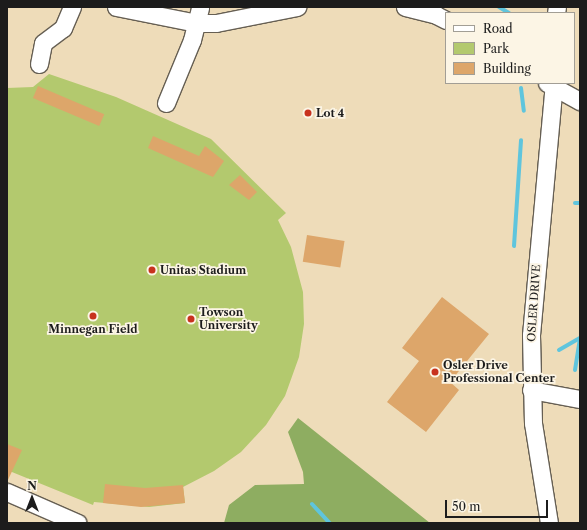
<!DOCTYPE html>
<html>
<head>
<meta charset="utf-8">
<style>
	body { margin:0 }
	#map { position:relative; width:587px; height:530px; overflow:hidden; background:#eedcb9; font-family:"Libre Caslon Text",serif }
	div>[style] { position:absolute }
	.green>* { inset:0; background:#b3c96e }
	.forest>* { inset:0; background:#8ead61 }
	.stream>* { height:4px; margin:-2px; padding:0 2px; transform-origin:2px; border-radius:2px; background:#5fc5dd }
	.building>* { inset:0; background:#dda66a; transform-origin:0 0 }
	.roads { filter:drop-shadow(1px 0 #665f53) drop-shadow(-1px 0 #665f53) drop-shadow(0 1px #665f53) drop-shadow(0 -1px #665f53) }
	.minor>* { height:17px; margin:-8.5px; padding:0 8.5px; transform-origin:8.5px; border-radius:8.5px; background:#fff }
	.dots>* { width:11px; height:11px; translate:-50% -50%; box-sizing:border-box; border:2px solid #fcf5e5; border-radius:50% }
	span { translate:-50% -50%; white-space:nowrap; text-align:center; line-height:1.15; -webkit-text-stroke:3.5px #fcf5e5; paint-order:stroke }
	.poi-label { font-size:11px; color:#1c1c1c; font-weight:700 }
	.left { translate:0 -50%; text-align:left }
	.street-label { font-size:11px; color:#1c1c1c }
	.frame { position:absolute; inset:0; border:8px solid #1c1c1c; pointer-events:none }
	.legend { position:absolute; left:445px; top:12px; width:130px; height:72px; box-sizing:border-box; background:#fcf5e5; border:1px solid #a29e95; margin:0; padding:5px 7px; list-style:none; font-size:12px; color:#1c1c1c }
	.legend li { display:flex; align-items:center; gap:8px; height:20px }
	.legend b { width:20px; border:1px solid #a29e95 }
	.north { position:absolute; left:12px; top:478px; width:40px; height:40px; -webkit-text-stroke:3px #fcf5e5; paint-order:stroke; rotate:0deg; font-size:11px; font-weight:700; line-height:16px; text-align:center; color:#1c1c1c }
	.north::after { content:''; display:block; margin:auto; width:14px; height:18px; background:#1c1c1c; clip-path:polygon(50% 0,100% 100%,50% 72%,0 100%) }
	.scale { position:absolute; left:445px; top:500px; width:103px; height:18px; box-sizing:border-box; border:2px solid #1c1c1c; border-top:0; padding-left:5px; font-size:12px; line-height:14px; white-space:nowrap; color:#1c1c1c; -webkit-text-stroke:3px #fcf5e5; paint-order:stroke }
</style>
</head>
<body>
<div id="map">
	<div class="green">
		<div style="clip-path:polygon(49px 74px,116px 97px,211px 139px,286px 213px,278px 220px,291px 247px,303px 292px,304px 324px,299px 357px,285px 396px,266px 425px,241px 452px,214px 471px,183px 487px,185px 503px,149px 507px,94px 502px,93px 505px,7px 470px,7px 88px,33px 87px)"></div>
	</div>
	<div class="forest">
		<div style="clip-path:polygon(298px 418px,430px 523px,224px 523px,229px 505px,255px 485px,304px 484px,303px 472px,288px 432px)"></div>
	</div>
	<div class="stream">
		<div style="left:499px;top:7px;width:12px;rotate:31deg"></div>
		<div style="left:521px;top:88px;width:23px;rotate:83deg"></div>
		<div style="left:575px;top:203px;width:5px"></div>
		<div style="left:514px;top:246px;width:106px;rotate:-86.2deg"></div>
		<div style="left:559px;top:350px;width:24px;rotate:-30deg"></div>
		<div style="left:575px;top:370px;width:31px;rotate:-81deg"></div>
		<div style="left:312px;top:504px;width:26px;rotate:47deg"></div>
	</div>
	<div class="building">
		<div style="left:38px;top:86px;width:72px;height:13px;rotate:23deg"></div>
		<div style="clip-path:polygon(153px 136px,199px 156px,205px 146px,224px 161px,213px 177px,148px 148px)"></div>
		<div style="clip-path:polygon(240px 175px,257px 192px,249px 200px,229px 185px)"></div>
		<div style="left:307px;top:235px;width:38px;height:27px;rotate:9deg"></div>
		<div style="clip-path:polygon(442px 297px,489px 334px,450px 382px,459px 390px,426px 432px,387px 402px,419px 361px,402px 348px)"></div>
		<div style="clip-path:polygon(7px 444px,22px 450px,7px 482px)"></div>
		<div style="clip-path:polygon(105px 484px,145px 488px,183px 485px,185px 503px,141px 507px,103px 503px)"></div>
	</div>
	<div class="roads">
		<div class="minor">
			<div style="left:116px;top:7px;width:83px;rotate:11.2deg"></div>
			<div style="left:197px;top:23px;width:19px"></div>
			<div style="left:216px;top:23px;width:83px;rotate:-11.2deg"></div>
			<div style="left:405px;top:7px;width:32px;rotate:14deg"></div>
			<div style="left:436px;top:15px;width:11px;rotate:27deg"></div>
			<div style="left:556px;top:13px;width:6px;rotate:-81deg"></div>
			<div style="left:39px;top:64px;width:21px;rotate:-79deg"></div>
			<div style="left:43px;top:43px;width:25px;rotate:-37deg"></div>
			<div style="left:63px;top:28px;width:23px;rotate:-67deg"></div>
			<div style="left:547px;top:83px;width:38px;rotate:29deg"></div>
			<div style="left:166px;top:103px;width:68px;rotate:-67.6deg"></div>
			<div style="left:192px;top:40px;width:34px;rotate:-76deg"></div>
			<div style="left:531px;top:390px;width:50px;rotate:10.4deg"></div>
			<div style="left:7px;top:492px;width:77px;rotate:23.6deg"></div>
			<div style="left:549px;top:523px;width:101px;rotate:-99.1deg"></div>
			<div style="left:533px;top:423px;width:88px;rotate:-91.3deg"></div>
			<div style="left:531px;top:335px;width:253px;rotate:-84.8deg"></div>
		</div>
	</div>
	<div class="dots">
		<div style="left:308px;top:113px;background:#c8321e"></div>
		<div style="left:152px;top:270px;background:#c8321e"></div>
		<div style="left:93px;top:316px;background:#c8321e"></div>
		<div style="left:191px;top:319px;background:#c8321e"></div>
		<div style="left:435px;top:372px;background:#c8321e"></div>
	</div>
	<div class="poi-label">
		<span class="left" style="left:316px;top:113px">Lot 4</span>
		<span class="left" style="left:160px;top:270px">Unitas Stadium</span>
		<span class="left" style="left:199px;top:319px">Towson<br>University</span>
		<span style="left:93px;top:329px">Minnegan Field</span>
		<span class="left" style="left:443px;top:372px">Osler Drive<br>Professional Center</span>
	</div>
	<div class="street-label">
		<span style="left:534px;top:303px;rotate:-86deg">OSLER DRIVE</span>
	</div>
	<div class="frame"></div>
	<ul class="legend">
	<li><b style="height:5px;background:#fff"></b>Road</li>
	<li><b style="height:11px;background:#b3c96e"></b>Park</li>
	<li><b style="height:11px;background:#dda66a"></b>Building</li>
	</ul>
	<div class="north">N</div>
	<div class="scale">50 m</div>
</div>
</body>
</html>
